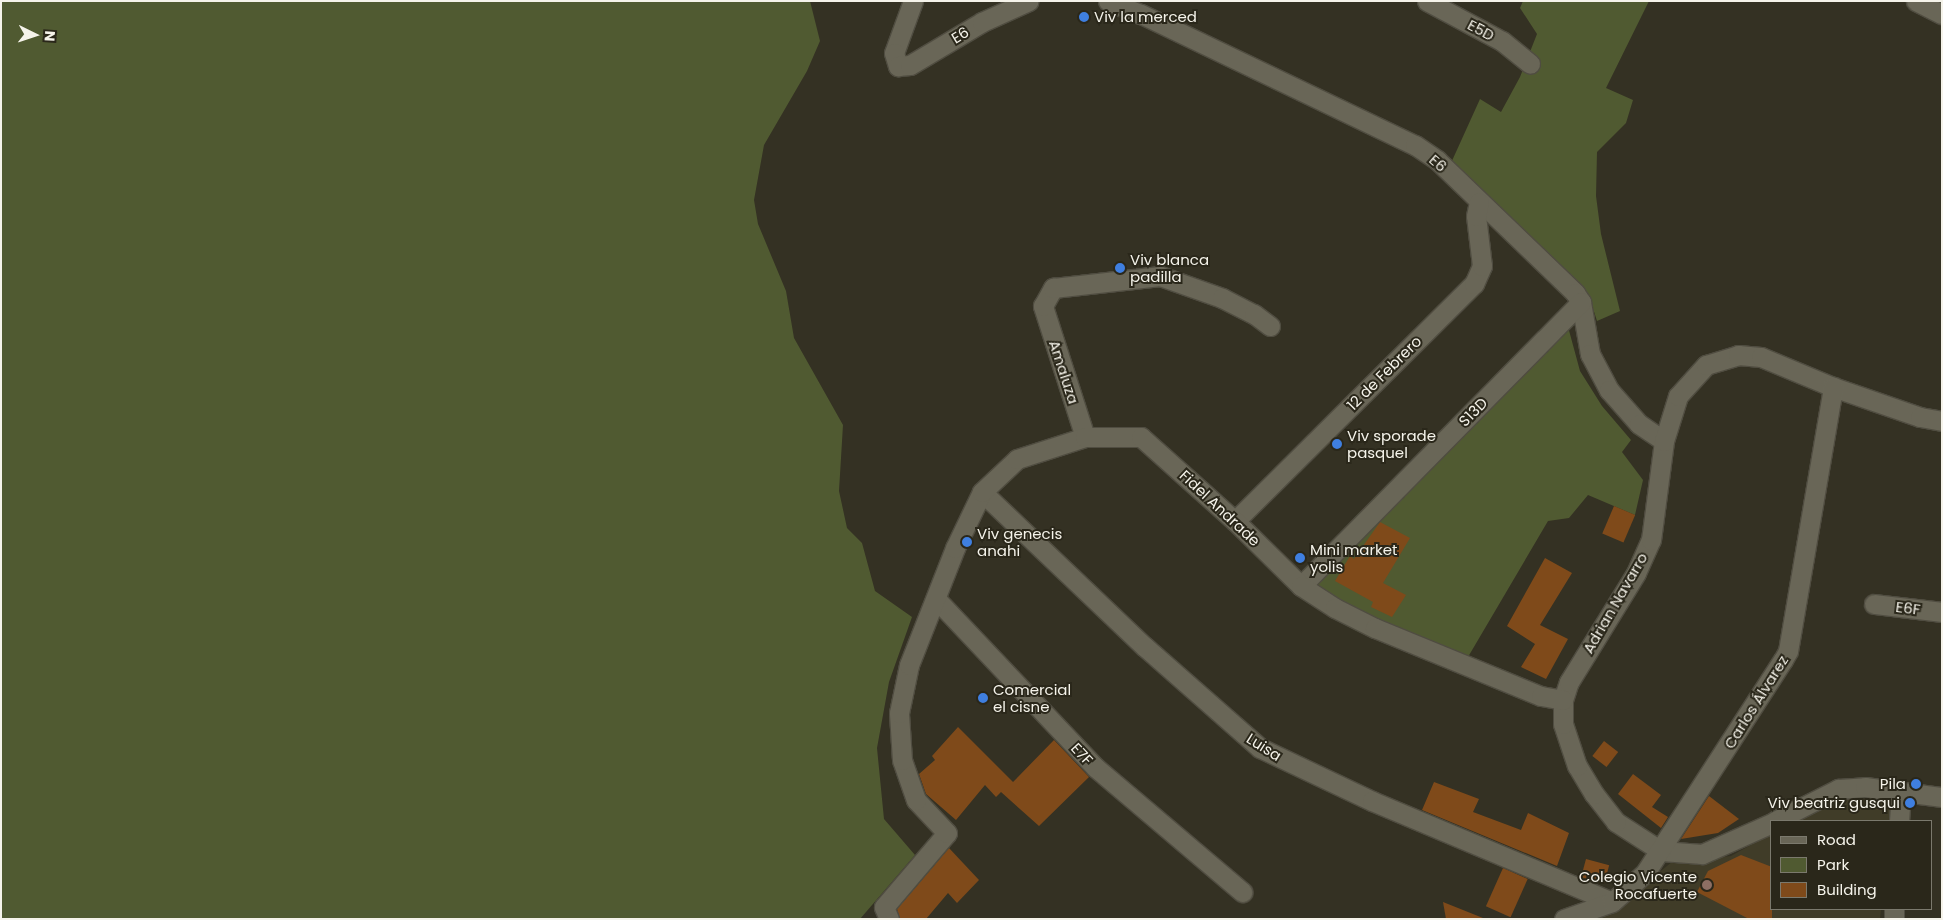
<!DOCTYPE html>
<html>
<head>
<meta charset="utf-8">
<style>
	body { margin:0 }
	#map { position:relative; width:1943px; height:920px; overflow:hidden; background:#343123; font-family:Poppins,sans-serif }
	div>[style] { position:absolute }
	.built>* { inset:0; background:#403c28 }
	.green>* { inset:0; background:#505a31 }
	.building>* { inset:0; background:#7f4a1a; transform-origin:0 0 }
	.roads { filter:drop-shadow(1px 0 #504d41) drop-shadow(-1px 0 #504d41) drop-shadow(0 1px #504d41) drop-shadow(0 -1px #504d41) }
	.minor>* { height:19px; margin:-9.5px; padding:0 9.5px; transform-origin:9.5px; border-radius:9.5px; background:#696657 }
	.dots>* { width:14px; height:14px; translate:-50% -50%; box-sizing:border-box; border:2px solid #2a271a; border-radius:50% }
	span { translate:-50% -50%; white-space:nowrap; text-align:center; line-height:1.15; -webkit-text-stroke:4px #2a271a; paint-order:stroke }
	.poi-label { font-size:15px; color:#f5f3ea }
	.left { translate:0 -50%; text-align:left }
	.right { translate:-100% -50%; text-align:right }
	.street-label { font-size:15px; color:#f5f3ea }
	.frame { position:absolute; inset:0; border:2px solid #f5f3ea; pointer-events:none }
	.legend { position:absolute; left:1770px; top:820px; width:162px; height:90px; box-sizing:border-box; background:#2a271a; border:1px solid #7b796d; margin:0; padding:6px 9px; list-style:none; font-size:15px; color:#f5f3ea }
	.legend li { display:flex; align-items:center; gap:10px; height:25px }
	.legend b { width:25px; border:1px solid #7b796d }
	.north { position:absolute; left:10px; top:10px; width:50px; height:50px; -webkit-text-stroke:4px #2a271a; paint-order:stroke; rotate:94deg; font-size:14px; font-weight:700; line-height:20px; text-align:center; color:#f5f3ea }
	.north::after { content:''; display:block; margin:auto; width:18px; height:22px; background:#f5f3ea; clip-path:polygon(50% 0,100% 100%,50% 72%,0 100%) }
</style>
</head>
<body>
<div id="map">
	<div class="built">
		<div style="clip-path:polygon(1841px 796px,1889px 801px,1891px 821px,1794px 821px)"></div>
		<div style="clip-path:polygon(1772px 833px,1772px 909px,1881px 909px,1880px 919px,1600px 919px,1672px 862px,1731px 856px)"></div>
	</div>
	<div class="green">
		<div style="clip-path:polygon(1px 1px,810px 1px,820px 41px,807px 71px,764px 145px,754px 200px,758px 224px,786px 291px,794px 338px,843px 425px,839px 491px,847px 528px,862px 543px,875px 591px,912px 617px,889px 682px,877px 748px,884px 819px,915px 855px,860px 919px,1px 919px)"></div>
		<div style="clip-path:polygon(1523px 1px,1649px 1px,1606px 88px,1633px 100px,1626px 123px,1597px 152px,1596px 196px,1601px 234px,1620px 311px,1597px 321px,1590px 299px,1579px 287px,1451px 163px,1480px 99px,1501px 112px,1520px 77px,1537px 34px,1520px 8px)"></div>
		<div style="clip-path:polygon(1567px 323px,1580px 371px,1602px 406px,1631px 440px,1622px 452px,1643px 480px,1635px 515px,1588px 495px,1569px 518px,1548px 521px,1468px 657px,1334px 602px,1314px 580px)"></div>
	</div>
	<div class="building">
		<div style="left:1614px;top:506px;width:23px;height:30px;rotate:23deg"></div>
		<div style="clip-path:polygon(1380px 522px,1410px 538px,1383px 583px,1406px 595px,1392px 617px,1371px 607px,1373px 602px,1335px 581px,1350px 556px,1354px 559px)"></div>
		<div style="clip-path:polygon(1545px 558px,1572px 573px,1540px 625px,1568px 639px,1546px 679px,1521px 667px,1535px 644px,1507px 626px)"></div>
		<div style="clip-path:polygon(958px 727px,1013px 782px,1054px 740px,1089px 777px,1039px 826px,1001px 792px,996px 797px,985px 785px,956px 820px,926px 794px,919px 774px,935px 760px,932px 756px)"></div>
		<div style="left:1604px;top:741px;width:18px;height:19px;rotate:38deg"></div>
		<div style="clip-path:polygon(1633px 774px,1661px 795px,1652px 807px,1668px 817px,1661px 828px,1618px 794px)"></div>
		<div style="clip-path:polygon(1434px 782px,1479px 799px,1473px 812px,1521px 830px,1528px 813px,1569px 833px,1557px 866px,1422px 810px)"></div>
		<div style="clip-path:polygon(1709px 796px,1739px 819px,1718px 833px,1681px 839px)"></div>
		<div style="clip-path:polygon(949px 848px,979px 880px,957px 903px,948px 893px,926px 919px,900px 919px,897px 909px)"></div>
		<div style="clip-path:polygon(1741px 855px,1772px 867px,1772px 919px,1749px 919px,1697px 892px,1708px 871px)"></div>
		<div style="left:1586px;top:859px;width:24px;height:19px;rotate:15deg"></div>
		<div style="left:1503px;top:868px;width:27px;height:42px;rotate:24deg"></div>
		<div style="clip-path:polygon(1443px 902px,1483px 918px,1483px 919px,1446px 919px)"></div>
	</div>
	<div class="roads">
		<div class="minor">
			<div style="left:913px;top:1px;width:55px;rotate:110.1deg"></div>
			<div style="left:894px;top:53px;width:14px;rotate:73deg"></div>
			<div style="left:898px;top:66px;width:12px;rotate:-5deg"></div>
			<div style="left:910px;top:65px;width:84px;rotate:-30.8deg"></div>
			<div style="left:982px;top:22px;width:51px;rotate:-24.1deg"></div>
			<div style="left:1108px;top:1px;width:35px;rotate:22deg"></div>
			<div style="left:1141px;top:14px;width:304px;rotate:25.6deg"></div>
			<div style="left:1415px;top:145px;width:27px;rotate:34deg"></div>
			<div style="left:1437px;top:160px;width:192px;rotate:43.9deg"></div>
			<div style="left:1575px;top:293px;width:11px;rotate:56deg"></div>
			<div style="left:1581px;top:302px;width:53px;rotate:80.2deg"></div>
			<div style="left:1590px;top:354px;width:41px;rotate:62.2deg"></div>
			<div style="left:1609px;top:390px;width:45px;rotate:48.6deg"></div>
			<div style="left:1639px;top:424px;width:30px;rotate:34deg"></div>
			<div style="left:1427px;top:1px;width:85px;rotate:28.1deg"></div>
			<div style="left:1502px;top:41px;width:36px;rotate:39deg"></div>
			<div style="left:1916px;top:1px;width:29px;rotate:27deg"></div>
			<div style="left:1085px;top:437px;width:138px;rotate:-107.8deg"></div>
			<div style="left:1043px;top:306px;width:21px;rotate:-61deg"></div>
			<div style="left:1053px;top:288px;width:108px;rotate:-6.4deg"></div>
			<div style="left:1160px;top:276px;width:66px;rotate:19.5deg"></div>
			<div style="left:1222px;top:298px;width:36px;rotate:27deg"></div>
			<div style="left:1254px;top:314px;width:20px;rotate:37deg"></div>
			<div style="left:982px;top:492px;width:225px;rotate:43.6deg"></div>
			<div style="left:1145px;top:647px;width:153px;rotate:41.3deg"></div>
			<div style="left:1260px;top:748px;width:124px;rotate:25.3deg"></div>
			<div style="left:1372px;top:801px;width:260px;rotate:22.8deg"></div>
			<div style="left:1235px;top:521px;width:337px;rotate:-44.8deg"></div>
			<div style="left:1474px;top:284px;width:20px;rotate:-66deg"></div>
			<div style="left:1482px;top:266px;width:50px;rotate:-96.8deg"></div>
			<div style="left:1476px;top:216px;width:14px;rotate:-78deg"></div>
			<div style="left:1301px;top:586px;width:399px;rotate:-45.4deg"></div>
			<div style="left:937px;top:600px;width:231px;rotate:46.6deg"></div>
			<div style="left:1096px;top:768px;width:192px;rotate:40.3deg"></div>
			<div style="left:1874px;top:604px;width:68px;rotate:6.7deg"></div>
			<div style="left:1775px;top:821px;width:71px;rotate:-26.9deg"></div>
			<div style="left:1838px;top:789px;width:27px;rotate:-4deg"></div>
			<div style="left:1865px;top:787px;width:78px;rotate:7.4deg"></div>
			<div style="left:1899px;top:821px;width:30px;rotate:-86deg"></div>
			<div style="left:1772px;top:823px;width:77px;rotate:156.1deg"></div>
			<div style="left:1702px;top:854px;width:41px;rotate:-175.8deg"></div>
			<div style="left:1661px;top:851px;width:54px;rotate:-147.2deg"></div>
			<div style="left:1616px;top:822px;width:36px;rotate:-128deg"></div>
			<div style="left:1594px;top:794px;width:33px;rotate:-121deg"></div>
			<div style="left:1577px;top:766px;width:44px;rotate:-108.4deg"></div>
			<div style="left:1563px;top:724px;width:24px;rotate:-90deg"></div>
			<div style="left:1563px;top:700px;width:19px;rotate:-72deg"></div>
			<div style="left:1569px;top:682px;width:128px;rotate:-58.4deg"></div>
			<div style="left:1636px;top:573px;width:36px;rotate:-66deg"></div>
			<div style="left:1651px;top:540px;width:100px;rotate:-82.5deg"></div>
			<div style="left:1664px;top:441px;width:47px;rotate:-72.7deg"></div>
			<div style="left:1678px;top:396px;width:42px;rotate:-47.9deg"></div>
			<div style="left:1706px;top:365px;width:34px;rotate:-17deg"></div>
			<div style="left:1738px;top:355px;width:23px;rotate:5deg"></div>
			<div style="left:1761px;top:357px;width:78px;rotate:22.6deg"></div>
			<div style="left:1833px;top:387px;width:92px;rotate:19deg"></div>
			<div style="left:1920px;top:417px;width:22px;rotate:10deg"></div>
			<div style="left:889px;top:919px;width:13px;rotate:-113deg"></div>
			<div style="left:884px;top:907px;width:97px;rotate:-49.6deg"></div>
			<div style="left:947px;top:833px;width:45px;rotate:-133.2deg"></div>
			<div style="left:916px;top:800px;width:42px;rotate:-109.3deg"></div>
			<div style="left:902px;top:760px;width:47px;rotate:-93.7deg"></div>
			<div style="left:899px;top:713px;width:49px;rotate:-78.2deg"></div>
			<div style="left:909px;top:665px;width:126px;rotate:-68.5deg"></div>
			<div style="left:955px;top:548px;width:62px;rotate:-64.3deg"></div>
			<div style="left:982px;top:492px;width:48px;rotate:-43.3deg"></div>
			<div style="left:1017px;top:459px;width:71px;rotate:-17.9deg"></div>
			<div style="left:1085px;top:437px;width:56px"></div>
			<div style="left:1141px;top:437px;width:126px;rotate:41.8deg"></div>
			<div style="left:1235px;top:521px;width:93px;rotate:44.6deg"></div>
			<div style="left:1301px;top:586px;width:40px;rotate:32.9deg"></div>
			<div style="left:1335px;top:608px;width:45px;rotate:26.6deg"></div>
			<div style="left:1375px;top:628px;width:179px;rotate:22.3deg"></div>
			<div style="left:1541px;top:696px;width:22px;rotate:10deg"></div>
			<div style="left:1564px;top:919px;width:51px;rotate:-19.5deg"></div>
			<div style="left:1612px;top:902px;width:44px;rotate:-41.3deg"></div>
			<div style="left:1645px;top:873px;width:254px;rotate:-57.1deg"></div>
			<div style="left:1783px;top:660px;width:10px;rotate:-61deg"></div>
			<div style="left:1788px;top:651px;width:268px;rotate:-80.3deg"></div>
			<div style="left:1894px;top:919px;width:10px;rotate:-90deg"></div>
		</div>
	</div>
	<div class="dots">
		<div style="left:1084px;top:17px;background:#3f7fe0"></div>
		<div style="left:1120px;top:268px;background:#3f7fe0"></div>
		<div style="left:1337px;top:444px;background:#3f7fe0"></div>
		<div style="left:967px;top:542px;background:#3f7fe0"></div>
		<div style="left:1300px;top:558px;background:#3f7fe0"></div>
		<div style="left:983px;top:698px;background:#3f7fe0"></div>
		<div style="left:1916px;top:784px;background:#3f7fe0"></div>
		<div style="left:1910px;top:803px;background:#3f7fe0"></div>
		<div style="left:1707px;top:885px;background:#8d6e63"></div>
	</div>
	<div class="poi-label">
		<span class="left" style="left:1094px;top:17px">Viv la merced</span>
		<span class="left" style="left:1130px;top:268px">Viv blanca<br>padilla</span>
		<span class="left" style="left:1347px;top:444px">Viv sporade<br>pasquel</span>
		<span class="left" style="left:977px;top:542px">Viv genecis<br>anahi</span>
		<span class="left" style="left:1310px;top:558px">Mini market<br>yolis</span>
		<span class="left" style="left:993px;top:698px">Comercial<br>el cisne</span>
		<span class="right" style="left:1906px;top:784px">Pila</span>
		<span class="right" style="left:1900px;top:803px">Viv beatriz gusqui</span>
		<span class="right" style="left:1697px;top:885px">Colegio Vicente<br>Rocafuerte</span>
	</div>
	<div class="street-label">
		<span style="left:1481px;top:30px;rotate:28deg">E5D</span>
		<span style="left:960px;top:35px;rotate:-31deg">E6</span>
		<span style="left:1438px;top:163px;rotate:41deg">E6</span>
		<span style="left:1064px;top:372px;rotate:72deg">Amaluza</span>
		<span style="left:1384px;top:373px;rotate:-45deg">12 de Febrero</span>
		<span style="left:1473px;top:412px;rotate:-45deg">S13D</span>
		<span style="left:1220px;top:508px;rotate:43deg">Fidel Andrade</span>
		<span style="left:1615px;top:603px;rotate:-60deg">Adrian Navarro</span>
		<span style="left:1908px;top:608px;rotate:7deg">E6F</span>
		<span style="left:1756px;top:702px;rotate:-58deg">Carlos Álvarez</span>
		<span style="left:1264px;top:747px;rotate:32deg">Luisa</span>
		<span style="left:1082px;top:754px;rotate:47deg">E7F</span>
	</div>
	<div class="frame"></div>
	<ul class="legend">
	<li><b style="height:6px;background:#696657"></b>Road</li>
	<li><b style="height:14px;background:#505a31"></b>Park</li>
	<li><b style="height:14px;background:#7f4a1a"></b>Building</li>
	</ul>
	<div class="north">N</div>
</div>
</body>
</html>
